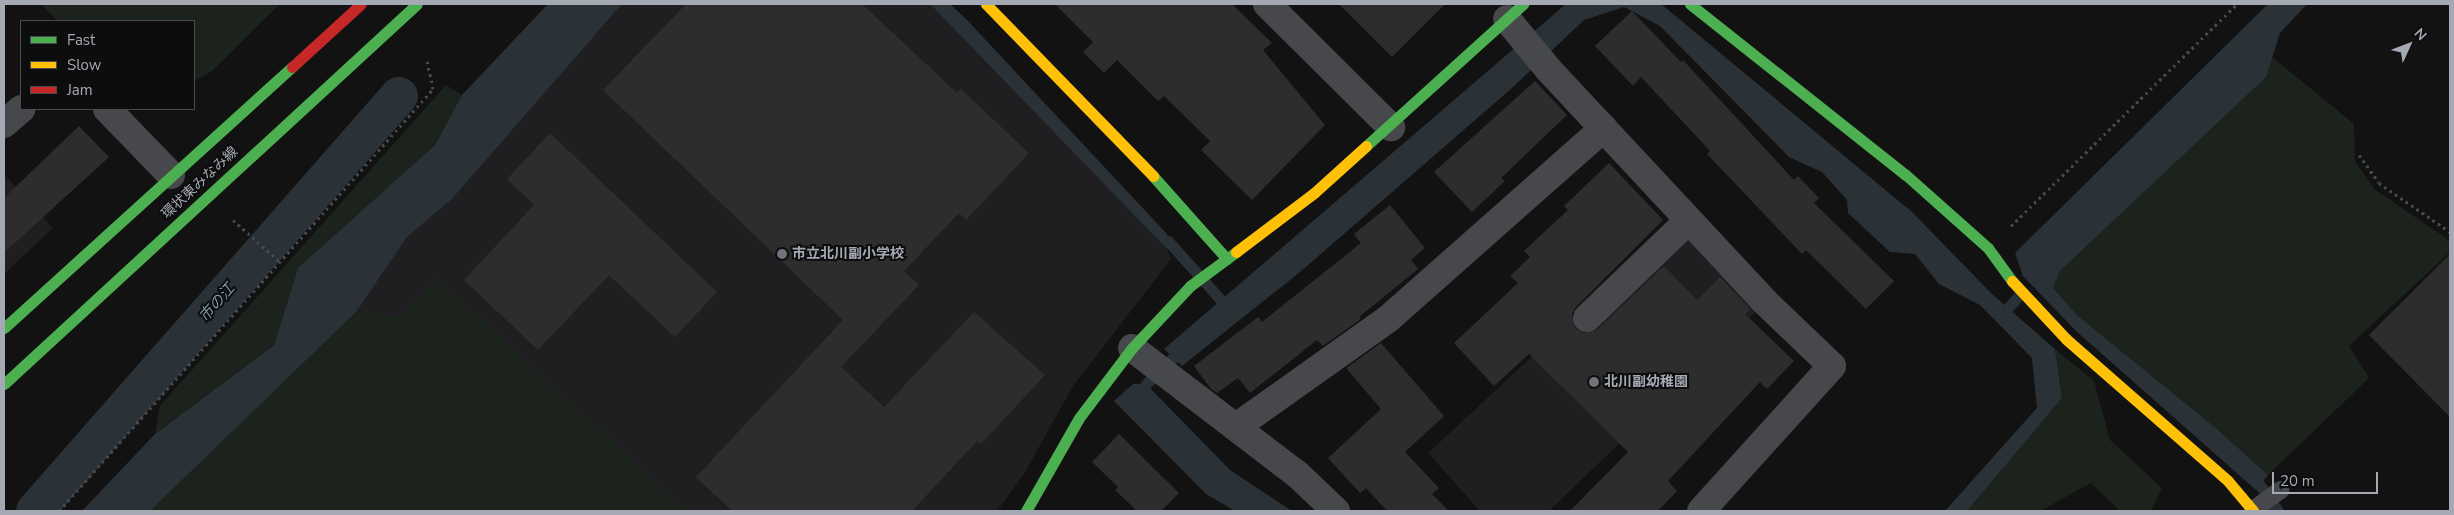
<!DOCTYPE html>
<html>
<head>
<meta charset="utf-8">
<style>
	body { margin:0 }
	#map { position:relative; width:2454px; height:515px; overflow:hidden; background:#121213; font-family:"Nunito Sans","Noto Sans JP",sans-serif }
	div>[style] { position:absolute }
	.built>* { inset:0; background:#1f1f21 }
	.green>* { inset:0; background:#1c231d }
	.water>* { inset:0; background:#2a3237 }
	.stream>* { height:11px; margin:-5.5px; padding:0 5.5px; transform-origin:5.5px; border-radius:5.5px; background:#2a3237 }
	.canal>* { height:38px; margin:-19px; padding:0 19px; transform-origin:19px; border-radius:19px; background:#2a3237 }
	.building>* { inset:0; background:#2d2d2e }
	.path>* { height:3px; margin-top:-1.5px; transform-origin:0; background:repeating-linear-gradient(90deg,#484a4d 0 2.5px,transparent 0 6.5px) }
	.lane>* { height:18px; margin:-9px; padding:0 9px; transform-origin:9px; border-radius:9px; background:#47484b }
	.street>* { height:28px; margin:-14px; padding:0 14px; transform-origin:14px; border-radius:14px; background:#47484b }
	.fast>* { height:11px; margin:-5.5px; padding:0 5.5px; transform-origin:5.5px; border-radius:5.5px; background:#4caf50 }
	.slow>* { height:11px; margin:-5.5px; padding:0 5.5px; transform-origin:5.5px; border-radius:5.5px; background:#ffc107 }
	.jam>* { height:11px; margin:-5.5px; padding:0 5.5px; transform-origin:5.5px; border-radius:5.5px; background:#c62828 }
	.dots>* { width:14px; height:14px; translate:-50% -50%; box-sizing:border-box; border:2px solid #0d0d0e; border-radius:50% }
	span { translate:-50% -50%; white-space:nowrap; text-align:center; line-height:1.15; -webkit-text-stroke:4px #0d0d0e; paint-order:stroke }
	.street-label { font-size:14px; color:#a4a9b3 }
	.poi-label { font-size:14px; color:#a4a9b3; font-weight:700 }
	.left { translate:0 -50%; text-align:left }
	.water-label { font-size:15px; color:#7c99ad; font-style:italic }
	.frame { position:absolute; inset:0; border:5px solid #a4a9b3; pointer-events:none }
	.legend { position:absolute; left:20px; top:20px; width:175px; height:90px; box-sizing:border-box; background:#0d0d0e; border:1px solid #494b50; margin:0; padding:6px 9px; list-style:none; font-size:15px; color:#a4a9b3 }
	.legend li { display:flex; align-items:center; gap:10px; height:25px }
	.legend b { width:25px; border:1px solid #494b50 }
	.north { position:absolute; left:2384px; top:20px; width:50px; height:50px; -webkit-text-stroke:4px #0d0d0e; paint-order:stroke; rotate:47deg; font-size:14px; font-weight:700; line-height:20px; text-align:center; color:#a4a9b3 }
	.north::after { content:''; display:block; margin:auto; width:18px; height:22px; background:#a4a9b3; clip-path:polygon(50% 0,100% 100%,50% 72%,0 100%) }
	.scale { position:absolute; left:2272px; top:472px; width:106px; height:22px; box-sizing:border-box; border:2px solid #a4a9b3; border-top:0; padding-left:6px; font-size:15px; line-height:18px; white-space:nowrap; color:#a4a9b3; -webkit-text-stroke:4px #0d0d0e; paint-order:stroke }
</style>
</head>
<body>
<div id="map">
	<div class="built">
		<div style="clip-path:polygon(622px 4px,930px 4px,1167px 249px,1171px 259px,1073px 386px,1024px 474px,997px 511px,150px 511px,357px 311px,407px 237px,452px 199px)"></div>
		<div style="clip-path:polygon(4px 174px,53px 228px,4px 274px)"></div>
		<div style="clip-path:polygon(1674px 225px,1758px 310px,1549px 511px,1480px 511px,1428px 453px)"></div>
	</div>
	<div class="green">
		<div style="clip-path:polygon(41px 4px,280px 4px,212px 71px,194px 81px,194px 21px,57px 21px)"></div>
		<div style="clip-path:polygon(2272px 57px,2354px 124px,2355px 161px,2374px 189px,2450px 241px,2450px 252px,2349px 346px,2369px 378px,2268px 475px,2217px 429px,2078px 316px,2053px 288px,2060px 271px,2265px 77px)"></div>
		<div style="clip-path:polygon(446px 85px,462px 95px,435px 145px,298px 268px,274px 345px,155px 434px,160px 406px)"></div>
		<div style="clip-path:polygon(437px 278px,687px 511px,150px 511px,357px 311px,401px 316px)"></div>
		<div style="clip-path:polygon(2055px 349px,2094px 381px,2110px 440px,2162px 488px,2151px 511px,2120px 511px,2091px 483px,2040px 511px,1967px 511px,2062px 398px)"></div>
	</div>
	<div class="water">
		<div style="clip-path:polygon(548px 4px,622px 4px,452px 199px,407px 237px,357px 311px,150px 511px,82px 511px,155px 434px,274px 345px,298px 268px,435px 145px,462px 95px)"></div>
		<div style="clip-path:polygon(930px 4px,950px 4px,967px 20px,1167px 234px,1167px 249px)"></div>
		<div style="clip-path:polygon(1566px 4px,1661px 4px,1912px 212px,1992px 294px,2055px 349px,2062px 398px,1967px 511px,1945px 511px,2037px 408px,2032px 358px,1980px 305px,1939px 284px,1915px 254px,1890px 252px,1848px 213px,1847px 200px,1822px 172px,1789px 157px,1660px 26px,1624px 7px,1584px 20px,1512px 88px,1300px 272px,1182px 366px,1164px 349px)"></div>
		<div style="clip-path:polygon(2268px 4px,2307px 4px,2280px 33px,2266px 77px,2060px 271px,2053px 288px,2078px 316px,2217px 429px,2268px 475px,2256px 490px,2076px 331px,2023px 276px,2015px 253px)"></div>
		<div style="clip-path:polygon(1133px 384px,1146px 384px,1230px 470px,1292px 511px,1235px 511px,1206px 494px,1114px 401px)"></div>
	</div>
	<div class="stream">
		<div style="left:1168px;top:241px;width:78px;rotate:48.1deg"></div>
		<div style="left:2008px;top:308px;width:21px;rotate:-49deg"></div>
		<div style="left:1146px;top:384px;width:37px;rotate:-44deg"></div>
		<div style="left:2252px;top:474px;width:45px;rotate:54.9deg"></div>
	</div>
	<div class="canal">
		<div style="left:35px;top:511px;width:552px;rotate:-48.75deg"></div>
	</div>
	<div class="building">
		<div style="clip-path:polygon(686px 4px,862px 4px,957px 93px,961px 89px,1029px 153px,966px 220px,959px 213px,904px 271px,919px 285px,841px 367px,884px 407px,974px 312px,1045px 375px,981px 444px,977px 441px,912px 511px,732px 511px,696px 477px,843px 320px,603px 90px)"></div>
		<div style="clip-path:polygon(1055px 4px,1232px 4px,1272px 43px,1263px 50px,1325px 125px,1252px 200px,1201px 150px,1210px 141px,1164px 96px,1158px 101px,1117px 60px,1104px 73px,1083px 52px,1093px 42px)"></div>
		<div style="clip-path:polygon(1339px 4px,1445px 4px,1392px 57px)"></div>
		<div style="clip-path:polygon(1632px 11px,1681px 62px,1683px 60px,1794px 180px,1798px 176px,1819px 198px,1814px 203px,1894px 281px,1866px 309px,1806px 250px,1802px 254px,1707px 154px,1710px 151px,1641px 77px,1633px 86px,1595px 46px)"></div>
		<div style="clip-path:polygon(1535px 81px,1567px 115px,1501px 178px,1505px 181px,1472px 212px,1434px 172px)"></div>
		<div style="clip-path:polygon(79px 126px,109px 157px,4px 253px,4px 198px)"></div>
		<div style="clip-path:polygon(550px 133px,717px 292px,675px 337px,609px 275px,538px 350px,464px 280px,534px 205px,507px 179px)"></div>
		<div style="clip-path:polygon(1609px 163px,1663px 220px,1576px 307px,1572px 314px,1575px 328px,1583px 333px,1597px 330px,1664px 266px,1697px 300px,1720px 277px,1750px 309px,1745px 314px,1794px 361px,1767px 389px,1760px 382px,1668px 481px,1677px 491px,1658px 511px,1570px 511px,1628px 452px,1529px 354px,1494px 386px,1454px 343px,1518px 283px,1510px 276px,1530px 257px,1524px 251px,1568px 210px,1564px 206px)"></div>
		<div style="clip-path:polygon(1390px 205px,1425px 248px,1411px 260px,1418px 269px,1359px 317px,1361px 319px,1323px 346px,1317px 340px,1250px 393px,1238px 378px,1217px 393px,1211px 389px,1194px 366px,1258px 317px,1262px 322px,1361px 243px,1354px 234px)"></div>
		<div style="clip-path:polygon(2450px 254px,2450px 417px,2369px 335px)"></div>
		<div style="clip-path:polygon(1381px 343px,1444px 416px,1405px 452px,1439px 488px,1432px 494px,1449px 511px,1387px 511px,1366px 488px,1360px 493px,1328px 458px,1381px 409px,1346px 368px)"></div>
		<div style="clip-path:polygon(1119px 434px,1179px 493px,1161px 511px,1137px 511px,1115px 490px,1118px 487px,1092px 462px)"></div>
	</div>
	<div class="path">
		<div style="left:2359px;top:155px;width:34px;rotate:54deg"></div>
		<div style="left:2379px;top:183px;width:86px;rotate:34.6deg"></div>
		<div style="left:233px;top:220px;width:63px;rotate:41.8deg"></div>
		<div style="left:2011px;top:226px;width:317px;rotate:-44.5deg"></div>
		<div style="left:59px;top:511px;width:564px;rotate:-48.45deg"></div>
		<div style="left:433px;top:89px;width:30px;rotate:-102deg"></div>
	</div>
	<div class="lane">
		<div style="left:2253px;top:510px;width:34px;rotate:-36deg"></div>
	</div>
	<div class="street">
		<div style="left:1267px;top:4px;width:175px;rotate:44.8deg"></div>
		<div style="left:1507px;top:19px;width:65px;rotate:50.6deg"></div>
		<div style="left:1548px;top:69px;width:317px;rotate:47deg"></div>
		<div style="left:1764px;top:301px;width:94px;rotate:43.7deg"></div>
		<div style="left:1832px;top:366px;width:195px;rotate:132.1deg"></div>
		<div style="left:107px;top:109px;width:92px;rotate:45.9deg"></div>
		<div style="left:4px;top:124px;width:23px;rotate:-41deg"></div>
		<div style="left:1587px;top:318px;width:141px;rotate:-43.9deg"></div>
		<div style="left:1132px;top:348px;width:208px;rotate:37.4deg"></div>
		<div style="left:1297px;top:474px;width:54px;rotate:43.5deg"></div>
		<div style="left:1236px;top:427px;width:186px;rotate:-35.4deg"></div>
		<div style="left:1388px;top:319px;width:288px;rotate:-41.5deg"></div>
	</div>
	<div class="fast">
		<div style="left:1690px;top:4px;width:275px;rotate:38.4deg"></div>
		<div style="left:1906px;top:175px;width:110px;rotate:41.7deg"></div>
		<div style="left:1988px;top:248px;width:41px;rotate:54deg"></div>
		<div style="left:1366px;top:146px;width:212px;rotate:-42.1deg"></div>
		<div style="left:1153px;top:176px;width:111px;rotate:48.3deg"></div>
		<div style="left:4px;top:328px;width:389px;rotate:-42.2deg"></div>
		<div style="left:4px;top:384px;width:561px;rotate:-42.62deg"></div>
		<div style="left:1026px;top:511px;width:107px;rotate:-60.3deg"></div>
		<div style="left:1079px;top:418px;width:88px;rotate:-52.9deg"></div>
		<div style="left:1132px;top:348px;width:85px;rotate:-46.9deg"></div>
		<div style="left:1190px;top:286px;width:57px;rotate:-36.5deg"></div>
	</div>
	<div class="slow">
		<div style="left:986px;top:4px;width:240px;rotate:45.8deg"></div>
		<div style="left:1236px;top:252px;width:98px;rotate:-37.1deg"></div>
		<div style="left:1314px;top:193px;width:70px;rotate:-42.1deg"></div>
		<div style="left:2012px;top:281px;width:79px;rotate:47deg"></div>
		<div style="left:2066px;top:339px;width:215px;rotate:41.2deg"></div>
		<div style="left:2228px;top:481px;width:39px;rotate:50deg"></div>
	</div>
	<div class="jam">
		<div style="left:292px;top:67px;width:93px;rotate:-42.4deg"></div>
	</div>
	<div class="dots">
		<div style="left:782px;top:254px;background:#71747b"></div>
		<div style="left:1594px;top:382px;background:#71747b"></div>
	</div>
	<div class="street-label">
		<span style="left:200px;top:183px;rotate:-43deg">環状東みなみ線</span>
	</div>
	<div class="poi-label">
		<span class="left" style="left:792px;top:254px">市立北川副小学校</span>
		<span class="left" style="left:1604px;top:382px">北川副幼稚園</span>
	</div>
	<div class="water-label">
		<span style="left:217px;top:303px;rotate:-49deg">市の江</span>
	</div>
	<div class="frame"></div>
	<ul class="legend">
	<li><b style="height:6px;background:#4caf50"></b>Fast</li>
	<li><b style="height:6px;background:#ffc107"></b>Slow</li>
	<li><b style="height:6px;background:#c62828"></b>Jam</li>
	</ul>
	<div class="north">N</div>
	<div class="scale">20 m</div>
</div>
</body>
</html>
